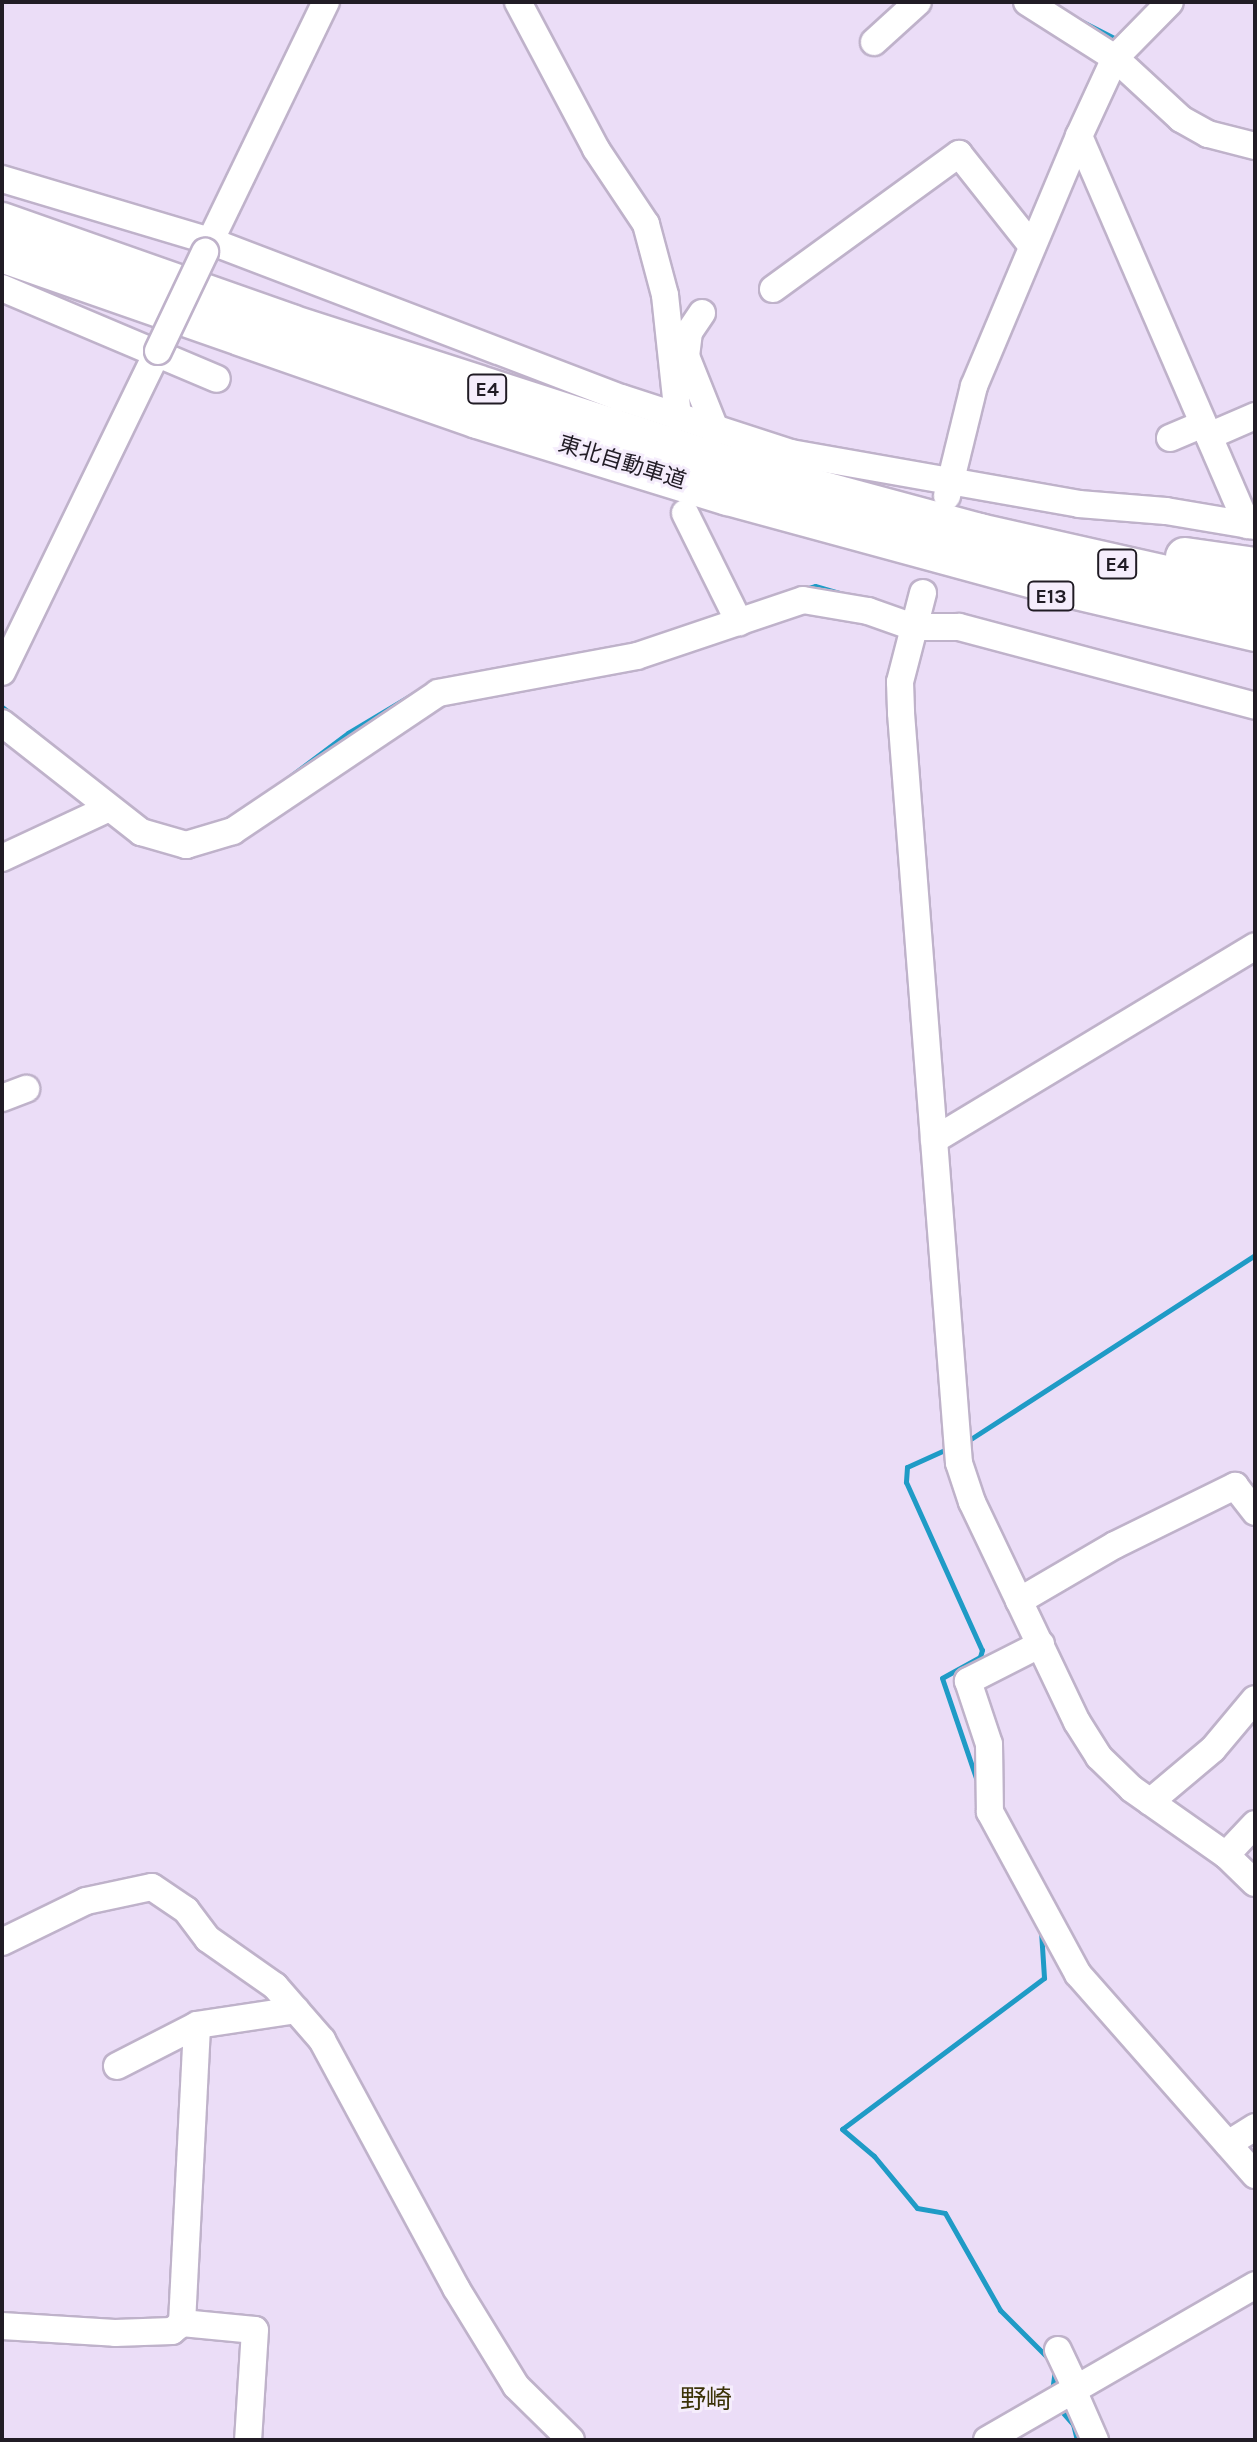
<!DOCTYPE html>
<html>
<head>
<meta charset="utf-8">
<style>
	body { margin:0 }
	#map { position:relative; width:1257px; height:2442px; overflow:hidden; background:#ebddf7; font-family:Karla,"Noto Sans JP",sans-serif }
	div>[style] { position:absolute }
	.stream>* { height:5px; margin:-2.5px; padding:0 2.5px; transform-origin:2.5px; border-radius:2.5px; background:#1f9bc6 }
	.roads { filter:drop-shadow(2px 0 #bfb2ca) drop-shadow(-2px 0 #bfb2ca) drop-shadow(0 2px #bfb2ca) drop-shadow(0 -2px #bfb2ca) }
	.minor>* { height:26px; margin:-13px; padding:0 13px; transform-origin:13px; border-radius:13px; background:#fff }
	.highway>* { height:38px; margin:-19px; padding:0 19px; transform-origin:19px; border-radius:19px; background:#fff }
	.bridges { filter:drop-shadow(2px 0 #bfb2ca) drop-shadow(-2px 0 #bfb2ca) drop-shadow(0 2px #bfb2ca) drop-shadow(0 -2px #bfb2ca) }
	.minor-bridge>* { height:26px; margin:-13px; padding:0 13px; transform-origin:13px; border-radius:13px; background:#fff }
	span { translate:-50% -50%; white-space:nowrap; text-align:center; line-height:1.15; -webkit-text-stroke:6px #f5edfc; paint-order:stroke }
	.shield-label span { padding:2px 6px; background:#f5edfc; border:2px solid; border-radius:6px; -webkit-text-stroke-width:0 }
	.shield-label { font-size:20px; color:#211c25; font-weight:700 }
	.street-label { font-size:22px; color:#211c25 }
	.quarter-label { font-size:26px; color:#3b3206 }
	.frame { position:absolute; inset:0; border:4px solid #211c25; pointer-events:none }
</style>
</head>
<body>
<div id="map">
	<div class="stream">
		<div style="left:1071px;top:16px;width:57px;rotate:27deg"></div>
		<div style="left:757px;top:602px;width:60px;rotate:-15.4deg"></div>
		<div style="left:815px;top:586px;width:33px;rotate:16deg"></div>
		<div style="left:2px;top:707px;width:44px;rotate:37.6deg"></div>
		<div style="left:276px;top:787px;width:90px;rotate:-36.9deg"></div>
		<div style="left:348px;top:733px;width:96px;rotate:-30.9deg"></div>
		<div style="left:966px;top:1442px;width:344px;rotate:-32.9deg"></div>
		<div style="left:949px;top:1448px;width:46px;rotate:155.7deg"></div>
		<div style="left:907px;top:1467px;width:15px;rotate:94deg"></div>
		<div style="left:906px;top:1482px;width:184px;rotate:65.7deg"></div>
		<div style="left:982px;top:1650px;width:7px;rotate:106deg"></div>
		<div style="left:980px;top:1657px;width:43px;rotate:151.1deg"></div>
		<div style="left:942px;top:1678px;width:112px;rotate:71.2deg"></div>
		<div style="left:1041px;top:1931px;width:47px;rotate:86.3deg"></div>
		<div style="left:1044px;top:1978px;width:252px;rotate:143.2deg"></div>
		<div style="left:842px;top:2129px;width:42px;rotate:40.2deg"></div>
		<div style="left:874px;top:2156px;width:67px;rotate:50.4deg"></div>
		<div style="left:917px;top:2208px;width:28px;rotate:10deg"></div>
		<div style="left:945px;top:2213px;width:112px;rotate:60.4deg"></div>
		<div style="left:1000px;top:2310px;width:68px;rotate:45deg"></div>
		<div style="left:1052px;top:2391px;width:21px;rotate:-82deg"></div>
		<div style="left:1058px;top:2407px;width:23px;rotate:49deg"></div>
		<div style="left:1073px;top:2424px;width:16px;rotate:76deg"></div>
	</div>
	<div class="roads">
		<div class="minor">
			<div style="left:518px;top:2px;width:166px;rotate:62deg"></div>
			<div style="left:596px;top:149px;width:90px;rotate:56.3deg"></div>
			<div style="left:646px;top:224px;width:73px;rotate:75deg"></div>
			<div style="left:665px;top:295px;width:123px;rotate:83.9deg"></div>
			<div style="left:1027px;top:2px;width:104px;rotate:32.5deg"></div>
			<div style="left:1115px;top:58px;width:90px;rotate:42.7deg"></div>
			<div style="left:1181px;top:119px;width:31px;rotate:29deg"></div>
			<div style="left:1208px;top:134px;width:49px;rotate:14.3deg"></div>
			<div style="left:874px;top:42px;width:59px;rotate:-42.3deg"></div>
			<div style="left:1079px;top:136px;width:424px;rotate:66.6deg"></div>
			<div style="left:2px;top:179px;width:217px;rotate:16.6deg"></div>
			<div style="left:210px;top:241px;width:441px;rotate:20.9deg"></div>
			<div style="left:622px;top:398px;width:178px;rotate:18deg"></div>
			<div style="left:791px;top:453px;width:292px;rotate:10deg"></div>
			<div style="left:1079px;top:504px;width:87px;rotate:4.6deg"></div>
			<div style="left:1166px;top:511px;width:90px;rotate:9.6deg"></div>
			<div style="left:205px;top:252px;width:278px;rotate:-64.2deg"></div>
			<div style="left:2px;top:288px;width:233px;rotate:22.9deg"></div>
			<div style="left:773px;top:289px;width:230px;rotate:-36deg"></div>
			<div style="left:959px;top:154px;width:116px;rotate:51.6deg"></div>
			<div style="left:702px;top:313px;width:23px;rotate:124deg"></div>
			<div style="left:689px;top:332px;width:24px;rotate:97deg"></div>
			<div style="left:686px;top:356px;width:81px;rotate:68.2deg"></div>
			<div style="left:1209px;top:436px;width:50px;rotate:-23.5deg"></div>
			<div style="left:1170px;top:438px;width:36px;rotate:-23deg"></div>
			<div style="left:947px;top:496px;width:113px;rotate:-76.2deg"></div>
			<div style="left:974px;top:386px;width:271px;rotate:-67.2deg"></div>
			<div style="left:1079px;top:136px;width:86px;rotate:-65.2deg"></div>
			<div style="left:1115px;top:58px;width:78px;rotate:-45.5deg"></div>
			<div style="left:685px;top:513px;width:122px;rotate:63.6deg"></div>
			<div style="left:923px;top:593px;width:92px;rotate:104.5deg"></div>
			<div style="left:900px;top:682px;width:31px;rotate:88deg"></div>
			<div style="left:901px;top:713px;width:752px;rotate:85.58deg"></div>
			<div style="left:959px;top:1463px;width:41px;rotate:71.6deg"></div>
			<div style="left:972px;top:1502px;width:244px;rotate:64.5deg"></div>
			<div style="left:1077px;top:1722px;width:41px;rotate:57.8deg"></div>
			<div style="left:1099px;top:1757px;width:46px;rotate:44.1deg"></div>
			<div style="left:1132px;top:1789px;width:115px;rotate:35.1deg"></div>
			<div style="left:1226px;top:1855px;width:40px;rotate:44deg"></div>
			<div style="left:2px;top:672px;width:357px;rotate:-64.1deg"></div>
			<div style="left:2px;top:723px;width:177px;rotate:38.1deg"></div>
			<div style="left:141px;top:832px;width:47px;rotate:16.1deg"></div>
			<div style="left:186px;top:845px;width:49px;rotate:-16.6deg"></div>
			<div style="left:233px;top:831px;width:247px;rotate:-33.9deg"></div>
			<div style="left:438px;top:693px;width:202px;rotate:-10.5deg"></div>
			<div style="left:637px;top:656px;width:175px;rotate:-18.6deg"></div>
			<div style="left:803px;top:600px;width:66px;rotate:9.6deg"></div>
			<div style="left:868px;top:611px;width:48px;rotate:19.6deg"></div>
			<div style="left:913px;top:627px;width:46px"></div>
			<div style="left:959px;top:627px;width:306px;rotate:14.9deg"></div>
			<div style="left:2px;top:858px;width:116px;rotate:-25deg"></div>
			<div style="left:2px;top:1098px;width:26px;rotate:-21deg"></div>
			<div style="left:934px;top:1140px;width:375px;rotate:-31.1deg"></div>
			<div style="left:1019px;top:1601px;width:111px;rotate:-30.3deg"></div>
			<div style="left:1115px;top:1545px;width:134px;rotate:-26.2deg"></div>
			<div style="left:1235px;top:1486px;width:33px;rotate:52deg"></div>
			<div style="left:1041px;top:1644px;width:82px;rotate:153.1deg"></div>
			<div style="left:968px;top:1681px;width:66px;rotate:71.6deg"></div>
			<div style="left:989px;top:1744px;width:68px;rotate:89.2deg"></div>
			<div style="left:990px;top:1812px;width:184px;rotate:61.5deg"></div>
			<div style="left:1078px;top:1974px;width:268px;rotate:48.6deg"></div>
			<div style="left:1150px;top:1802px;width:82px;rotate:-40.1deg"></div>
			<div style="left:1213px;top:1749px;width:65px;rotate:-50deg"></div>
			<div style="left:1226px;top:1855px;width:42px;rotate:-46.9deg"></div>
			<div style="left:2px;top:1942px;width:93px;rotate:-26deg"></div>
			<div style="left:86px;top:1901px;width:67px;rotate:-12deg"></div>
			<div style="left:152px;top:1887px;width:41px;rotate:34.1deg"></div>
			<div style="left:186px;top:1910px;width:36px;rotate:53deg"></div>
			<div style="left:208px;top:1939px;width:82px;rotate:35deg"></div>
			<div style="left:275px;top:1986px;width:72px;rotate:49deg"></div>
			<div style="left:322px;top:2040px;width:282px;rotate:61.6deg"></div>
			<div style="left:456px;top:2288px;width:115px;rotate:58.5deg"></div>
			<div style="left:516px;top:2386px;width:77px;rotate:44.5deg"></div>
			<div style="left:117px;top:2066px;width:90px;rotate:-27.1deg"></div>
			<div style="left:197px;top:2025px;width:100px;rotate:-8.6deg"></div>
			<div style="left:1228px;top:2144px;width:32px;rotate:-32deg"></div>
			<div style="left:182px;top:2323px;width:73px;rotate:5.5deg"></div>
			<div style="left:255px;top:2330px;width:110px;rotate:93.6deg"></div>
			<div style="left:2px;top:2326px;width:113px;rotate:3.5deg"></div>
			<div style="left:115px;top:2333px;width:57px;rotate:-2deg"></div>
			<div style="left:172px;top:2331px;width:13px;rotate:-39deg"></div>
			<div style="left:182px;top:2323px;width:298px;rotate:-87.1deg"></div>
			<div style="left:1058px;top:2350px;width:42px;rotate:64.7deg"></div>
			<div style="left:1073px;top:2390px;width:55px;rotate:66.3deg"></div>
			<div style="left:987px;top:2440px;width:310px;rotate:-30deg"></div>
		</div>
		<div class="highway">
			<div style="left:2px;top:222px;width:306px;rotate:19.4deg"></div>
			<div style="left:291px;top:324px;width:462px;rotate:17.9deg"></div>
			<div style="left:731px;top:466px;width:257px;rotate:15.1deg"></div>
			<div style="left:979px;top:533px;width:283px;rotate:12.7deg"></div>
			<div style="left:2px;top:253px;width:503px;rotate:19.26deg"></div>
			<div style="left:477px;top:419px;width:263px;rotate:17.1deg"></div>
			<div style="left:728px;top:496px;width:339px;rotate:15.2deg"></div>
			<div style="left:1055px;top:585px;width:205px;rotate:13.2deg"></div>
			<div style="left:1185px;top:557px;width:71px;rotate:8.1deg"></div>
		</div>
	</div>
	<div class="bridges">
		<div class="minor-bridge">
			<div style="left:158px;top:351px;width:110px;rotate:-64.6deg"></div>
		</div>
	</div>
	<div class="shield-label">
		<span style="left:487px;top:389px">E4</span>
		<span style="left:1117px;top:564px">E4</span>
		<span style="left:1051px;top:596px">E13</span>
	</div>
	<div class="street-label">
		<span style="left:622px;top:463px;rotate:17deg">東北自動車道</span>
	</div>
	<div class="quarter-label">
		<span style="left:706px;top:2400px">野崎</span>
	</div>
	<div class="frame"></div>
</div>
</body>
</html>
